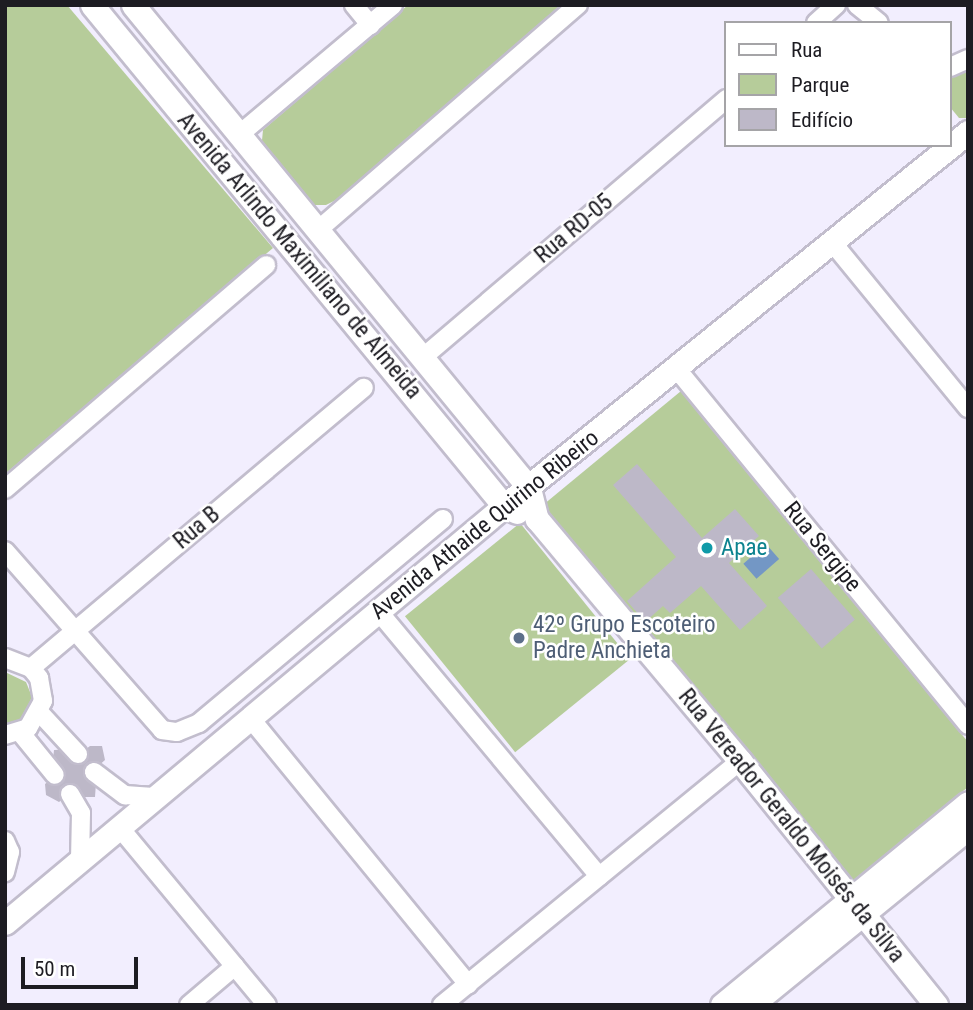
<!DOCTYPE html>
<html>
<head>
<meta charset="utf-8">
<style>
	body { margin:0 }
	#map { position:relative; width:973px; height:1010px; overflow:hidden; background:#f2eefe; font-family:"Roboto Condensed",sans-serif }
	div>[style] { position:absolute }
	.green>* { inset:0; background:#b6cc9a; transform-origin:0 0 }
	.water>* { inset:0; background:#7397c5; transform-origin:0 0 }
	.building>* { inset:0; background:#bdb8c8; transform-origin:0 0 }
	.roads { filter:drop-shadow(2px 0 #c2bdcd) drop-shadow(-2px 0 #c2bdcd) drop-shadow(0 2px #c2bdcd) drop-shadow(0 -2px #c2bdcd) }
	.minor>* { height:18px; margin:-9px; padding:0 9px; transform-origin:9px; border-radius:9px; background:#fff }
	.tertiary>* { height:23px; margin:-11.5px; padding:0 11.5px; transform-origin:11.5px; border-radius:11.5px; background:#fff }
	.dots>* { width:19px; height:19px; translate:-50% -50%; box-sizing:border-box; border:4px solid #fff; border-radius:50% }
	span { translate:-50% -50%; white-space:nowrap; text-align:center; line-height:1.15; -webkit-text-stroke:5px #fff; paint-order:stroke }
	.street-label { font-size:23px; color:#1d1c22 }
	.culture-label { font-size:23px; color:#0d838f }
	.left { translate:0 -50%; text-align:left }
	.service-label { font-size:23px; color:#4e5e75 }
	.frame { position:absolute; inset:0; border:7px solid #1d1c22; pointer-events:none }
	.legend { position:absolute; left:724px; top:21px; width:228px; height:126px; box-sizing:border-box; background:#fff; border:2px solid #a5a4a7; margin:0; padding:9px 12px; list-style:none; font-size:21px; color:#1d1c22 }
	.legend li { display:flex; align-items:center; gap:14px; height:35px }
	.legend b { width:35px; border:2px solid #a5a4a7 }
	.scale { position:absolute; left:21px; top:957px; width:117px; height:32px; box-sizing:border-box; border:4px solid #1d1c22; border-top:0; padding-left:9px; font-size:21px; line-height:24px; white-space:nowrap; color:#1d1c22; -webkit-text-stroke:5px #fff; paint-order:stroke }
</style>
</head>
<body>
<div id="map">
	<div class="green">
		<div style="clip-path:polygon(5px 5px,67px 5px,273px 248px,5px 474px)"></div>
		<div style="clip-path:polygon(408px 5px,568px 5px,342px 197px,326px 205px,313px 205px,261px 151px,263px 130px)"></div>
		<div style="clip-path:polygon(960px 69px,968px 69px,966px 118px,959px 118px,950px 107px,950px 78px)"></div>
		<div style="clip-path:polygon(681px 391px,968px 742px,968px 787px,851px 883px,543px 505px)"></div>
		<div style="left:520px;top:523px;width:175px;height:148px;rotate:51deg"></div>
		<div style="clip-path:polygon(5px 672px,26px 682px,32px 697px,22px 719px,7px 725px)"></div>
	</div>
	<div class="water">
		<div style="left:766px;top:544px;width:20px;height:30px;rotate:49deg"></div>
	</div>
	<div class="building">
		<div style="clip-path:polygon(637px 464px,702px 538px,735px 509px,759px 536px,729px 563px,767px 606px,740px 630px,701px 586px,670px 613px,663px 606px,645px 622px,627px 601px,676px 557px,613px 485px)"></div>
		<div style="left:811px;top:569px;width:67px;height:44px;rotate:49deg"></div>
		<div style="clip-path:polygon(90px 746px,102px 746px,105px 760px,88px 775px,96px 783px,95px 797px,81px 797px,74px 790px,59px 802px,46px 795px,45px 784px,57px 775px,52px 769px,54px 750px,73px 749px,78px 755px)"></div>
	</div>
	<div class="roads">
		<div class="minor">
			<div style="left:354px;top:5px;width:26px;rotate:51deg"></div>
			<div style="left:857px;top:5px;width:28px;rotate:39deg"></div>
			<div style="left:816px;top:23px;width:27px;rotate:-42deg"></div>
			<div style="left:950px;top:67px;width:20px;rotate:-24deg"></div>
			<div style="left:240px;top:134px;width:200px;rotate:-40.1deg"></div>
			<div style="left:318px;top:230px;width:344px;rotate:-40.9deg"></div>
			<div style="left:832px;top:242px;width:215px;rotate:50.7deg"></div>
			<div style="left:421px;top:359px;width:401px;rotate:-40.4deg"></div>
			<div style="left:676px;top:368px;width:461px;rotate:50.7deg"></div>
			<div style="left:5px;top:489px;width:344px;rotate:-40.6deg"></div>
			<div style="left:5px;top:551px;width:238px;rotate:48.7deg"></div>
			<div style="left:162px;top:730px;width:15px;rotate:8deg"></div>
			<div style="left:177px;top:732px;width:24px;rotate:-22deg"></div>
			<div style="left:199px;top:723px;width:318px;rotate:-39.9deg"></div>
			<div style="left:379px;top:612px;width:344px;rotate:50.2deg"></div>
			<div style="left:5px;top:658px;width:28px;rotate:21deg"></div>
			<div style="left:31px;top:668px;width:13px;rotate:51deg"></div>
			<div style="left:39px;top:678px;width:23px;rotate:80deg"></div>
			<div style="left:43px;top:701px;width:31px;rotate:119deg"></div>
			<div style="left:28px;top:728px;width:24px;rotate:163deg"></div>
			<div style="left:31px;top:668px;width:435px;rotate:-40.1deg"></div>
			<div style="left:40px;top:713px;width:56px;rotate:47.2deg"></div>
			<div style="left:251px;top:719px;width:343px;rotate:50.7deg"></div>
			<div style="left:20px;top:732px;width:55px;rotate:50.9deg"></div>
			<div style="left:94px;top:772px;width:39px;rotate:37deg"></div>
			<div style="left:125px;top:795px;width:32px;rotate:4deg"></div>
			<div style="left:70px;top:794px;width:22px;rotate:60deg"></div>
			<div style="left:81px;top:813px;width:48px;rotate:91.2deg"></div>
			<div style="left:120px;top:828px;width:230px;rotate:50.3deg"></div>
			<div style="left:5px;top:841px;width:12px;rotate:66deg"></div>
			<div style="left:10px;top:852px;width:21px;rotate:104deg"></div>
			<div style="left:189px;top:1005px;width:60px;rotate:-40.3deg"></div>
			<div style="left:442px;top:1005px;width:385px;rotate:-39.3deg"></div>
		</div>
		<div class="tertiary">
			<div style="left:92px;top:5px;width:649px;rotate:50.57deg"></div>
			<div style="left:504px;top:506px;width:14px;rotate:25deg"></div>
			<div style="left:133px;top:5px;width:625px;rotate:50.65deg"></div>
			<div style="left:529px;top:488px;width:32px;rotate:76deg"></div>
			<div style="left:537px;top:519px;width:316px;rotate:50deg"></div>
			<div style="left:740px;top:761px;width:313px;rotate:51.2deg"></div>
			<div style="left:5px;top:923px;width:650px;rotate:-39.88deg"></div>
			<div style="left:504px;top:506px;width:596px;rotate:-38.87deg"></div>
			<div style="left:722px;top:1005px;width:318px;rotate:-39.4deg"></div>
			<div style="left:751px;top:1005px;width:280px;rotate:-39.2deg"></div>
		</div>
	</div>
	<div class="dots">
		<div style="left:707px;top:548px;background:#0f9aa8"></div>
		<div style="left:519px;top:638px;background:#5c6f8a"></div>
	</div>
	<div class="street-label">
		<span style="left:574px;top:229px;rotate:-40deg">Rua RD-05</span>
		<span style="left:299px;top:256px;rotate:50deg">Avenida Arlindo Maximiliano de Almeida</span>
		<span style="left:485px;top:525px;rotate:-39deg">Avenida Athaide Quirino Ribeiro</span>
		<span style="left:197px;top:528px;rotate:-40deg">Rua B</span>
		<span style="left:822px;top:547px;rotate:51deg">Rua Sergipe</span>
		<span style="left:791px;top:826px;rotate:51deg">Rua Vereador Geraldo Moisés da Silva</span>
	</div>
	<div class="culture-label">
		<span class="left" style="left:721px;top:548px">Apae</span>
	</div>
	<div class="service-label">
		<span class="left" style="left:533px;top:638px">42º Grupo Escoteiro<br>Padre Anchieta</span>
	</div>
	<div class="frame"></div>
	<ul class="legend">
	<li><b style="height:9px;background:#fff"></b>Rua</li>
	<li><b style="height:19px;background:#b6cc9a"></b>Parque</li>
	<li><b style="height:19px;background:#bdb8c8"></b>Edifício</li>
	</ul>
	<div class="scale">50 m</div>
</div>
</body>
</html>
